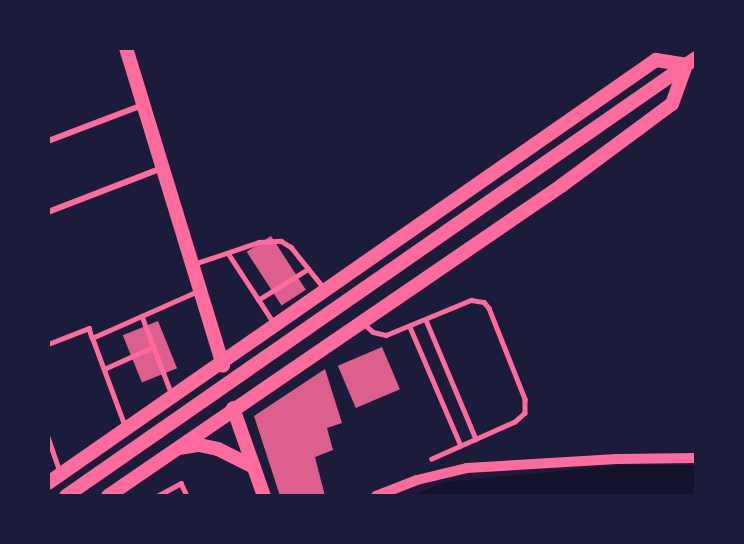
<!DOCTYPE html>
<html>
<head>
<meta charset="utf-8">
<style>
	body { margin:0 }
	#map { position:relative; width:744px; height:544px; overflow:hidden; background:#1b1b3a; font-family:Poppins,sans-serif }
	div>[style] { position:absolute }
	.water>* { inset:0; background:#12122b }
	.building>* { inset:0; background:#dd5f8e; transform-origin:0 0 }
	.service>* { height:4.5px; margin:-2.25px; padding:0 2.25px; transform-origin:2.25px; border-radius:2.25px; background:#ff6b9d }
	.minor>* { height:6px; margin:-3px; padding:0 3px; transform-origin:3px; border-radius:3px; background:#ff6b9d }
	.tertiary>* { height:10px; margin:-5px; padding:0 5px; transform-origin:5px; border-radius:5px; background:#ff6b9d }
	.primary>* { height:14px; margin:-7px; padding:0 7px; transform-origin:7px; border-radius:7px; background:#ff6b9d }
	.trunk>* { height:14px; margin:-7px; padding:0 7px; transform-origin:7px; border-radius:7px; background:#ff6b9d }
	span { translate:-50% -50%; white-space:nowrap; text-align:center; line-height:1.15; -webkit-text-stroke:4.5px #1b1b3a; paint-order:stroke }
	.frame { position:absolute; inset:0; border:50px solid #1b1b3a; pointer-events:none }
</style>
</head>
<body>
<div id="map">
	<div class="water">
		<div style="clip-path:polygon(624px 465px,696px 465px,696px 496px,411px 496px,444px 482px)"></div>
	</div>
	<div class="building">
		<div style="left:271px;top:236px;width:64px;height:29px;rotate:57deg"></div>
		<div style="left:158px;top:321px;width:51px;height:38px;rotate:68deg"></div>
		<div style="left:382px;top:347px;width:46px;height:48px;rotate:67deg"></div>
		<div style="clip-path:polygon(325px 369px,342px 423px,327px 428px,333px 450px,315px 457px,325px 496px,280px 496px,254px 416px)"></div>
	</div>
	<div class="service">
		<div style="left:228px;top:253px;width:84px;rotate:56.7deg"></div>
		<div style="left:194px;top:264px;width:69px;rotate:-18.7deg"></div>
		<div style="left:259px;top:242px;width:22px;rotate:-3deg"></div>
		<div style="left:281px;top:241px;width:12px;rotate:31deg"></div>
		<div style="left:291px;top:247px;width:53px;rotate:51.2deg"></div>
		<div style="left:258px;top:300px;width:59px;rotate:-31.8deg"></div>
		<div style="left:142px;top:316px;width:85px;rotate:69.2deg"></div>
		<div style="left:426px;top:320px;width:129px;rotate:67.2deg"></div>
		<div style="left:363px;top:323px;width:13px;rotate:42deg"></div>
		<div style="left:373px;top:332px;width:13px;rotate:13deg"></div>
		<div style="left:386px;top:335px;width:92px;rotate:-22.4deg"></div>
		<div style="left:471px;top:300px;width:13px;rotate:9deg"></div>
		<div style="left:484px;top:302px;width:8px;rotate:50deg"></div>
		<div style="left:489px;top:308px;width:98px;rotate:68.4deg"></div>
		<div style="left:525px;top:399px;width:14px;rotate:90deg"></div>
		<div style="left:525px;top:413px;width:13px;rotate:138deg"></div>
		<div style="left:515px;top:422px;width:91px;rotate:156deg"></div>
		<div style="left:410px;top:327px;width:129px;rotate:66.8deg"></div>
		<div style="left:48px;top:344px;width:44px;rotate:-21.3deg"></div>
		<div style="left:89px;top:328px;width:10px;rotate:73deg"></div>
		<div style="left:104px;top:369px;width:54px;rotate:-24.2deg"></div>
		<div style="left:125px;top:427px;width:95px;rotate:-110.3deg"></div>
		<div style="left:92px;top:338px;width:116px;rotate:-23.9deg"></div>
		<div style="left:48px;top:437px;width:37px;rotate:71deg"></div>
		<div style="left:157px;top:496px;width:27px;rotate:-28deg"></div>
		<div style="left:181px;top:483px;width:14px;rotate:65deg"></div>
	</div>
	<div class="minor">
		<div style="left:48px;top:141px;width:102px;rotate:-20.8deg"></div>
		<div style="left:48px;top:212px;width:122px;rotate:-21.1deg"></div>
	</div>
	<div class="tertiary">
		<div style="left:376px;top:496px;width:44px;rotate:-21.3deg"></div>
		<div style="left:417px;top:480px;width:51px;rotate:-13.5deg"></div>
		<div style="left:467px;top:468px;width:150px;rotate:-3.4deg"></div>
		<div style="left:617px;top:459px;width:79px;rotate:-0.7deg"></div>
	</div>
	<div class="primary">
		<div style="left:126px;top:48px;width:332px;rotate:73deg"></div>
		<div style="left:233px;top:408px;width:93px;rotate:70.6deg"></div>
	</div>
	<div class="trunk">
		<div style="left:179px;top:448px;width:20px;rotate:-9deg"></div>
		<div style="left:199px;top:445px;width:19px;rotate:12deg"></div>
		<div style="left:218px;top:449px;width:40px;rotate:26.6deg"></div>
		<div style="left:48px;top:483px;width:741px;rotate:-34.83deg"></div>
		<div style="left:656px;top:60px;width:30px;rotate:9deg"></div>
		<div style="left:66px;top:496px;width:767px;rotate:-34.81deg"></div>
		<div style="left:108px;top:496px;width:549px;rotate:-34.38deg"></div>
		<div style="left:561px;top:186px;width:138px;rotate:-36.5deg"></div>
		<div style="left:672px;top:104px;width:41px;rotate:-70.3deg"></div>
	</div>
	<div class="frame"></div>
</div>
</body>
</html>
